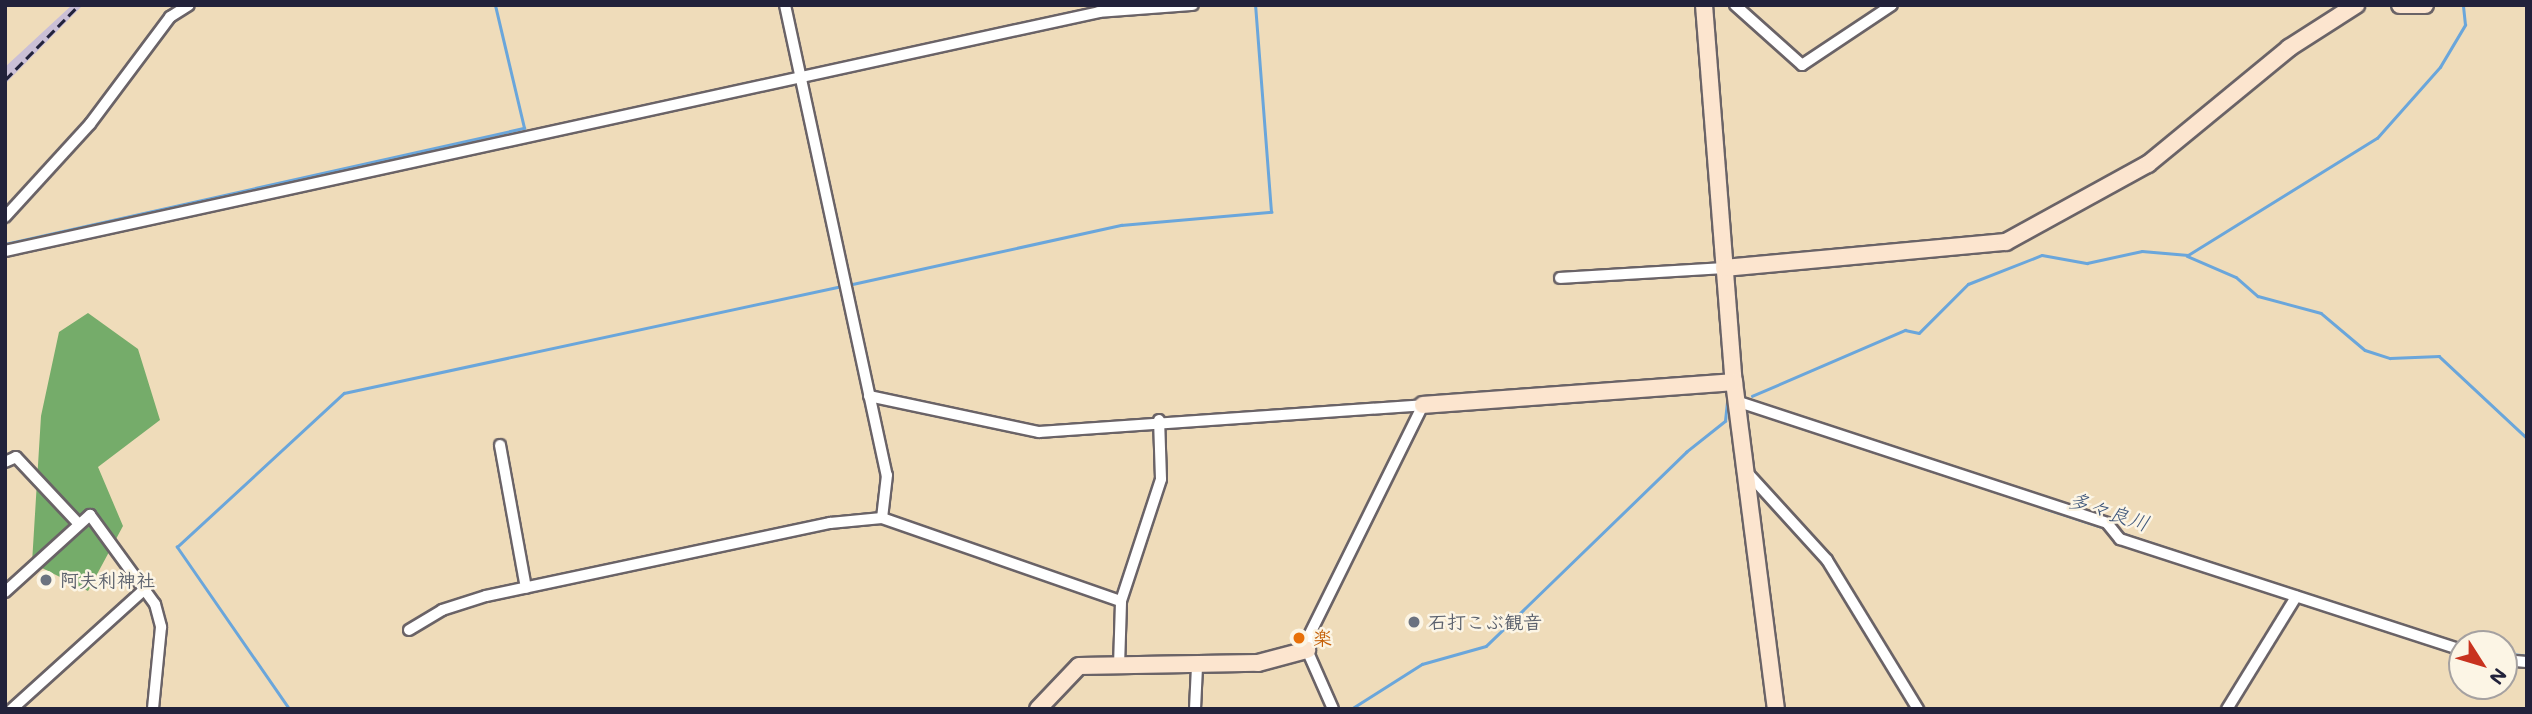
<!DOCTYPE html>
<html>
<head>
<meta charset="utf-8">
<style>
	body { margin:0 }
	#map { position:relative; width:2532px; height:714px; overflow:hidden; background:#efdcba; font-family:Mali,"Klee One",sans-serif }
	div>[style] { position:absolute }
	.industrial>* { inset:0; background:#cabfd6 }
	.forest>* { inset:0; background:#75ac6a }
	.stream>* { height:2.5px; margin:-1.25px; padding:0 1.25px; transform-origin:1.25px; border-radius:1.25px; background:#6aa6db }
	.roads { filter:drop-shadow(2px 0 #6a6367) drop-shadow(-2px 0 #6a6367) drop-shadow(0 2px #6a6367) drop-shadow(0 -2px #6a6367) }
	.street>* { height:10px; margin:-5px; padding:0 5px; transform-origin:5px; border-radius:5px; background:#fff }
	.secondary>* { height:16px; margin:-8px; padding:0 8px; transform-origin:8px; border-radius:8px; background:#fce5cf }
	.rail>* { height:2.5px; margin-top:-1.25px; transform-origin:0; background:repeating-linear-gradient(90deg,#22223b 0 10px,transparent 0 15px) }
	.dots>* { width:19px; height:19px; translate:-50% -50%; box-sizing:border-box; border:4px solid #fcf5e5; border-radius:50% }
	span { translate:-50% -50%; white-space:nowrap; text-align:center; line-height:1.15; -webkit-text-stroke:5px #fcf5e5; paint-order:stroke }
	.worship-label { font-size:19px; color:#5b616d; font-weight:700 }
	.left { translate:0 -50%; text-align:left }
	.food-label { font-size:19px; color:#c56008; font-weight:700 }
	.water-label { font-size:21px; color:#3f577b; font-style:italic }
	.frame { position:absolute; inset:0; border:7px solid #22223b; pointer-events:none }
	.north { position:absolute; left:2448px; top:630px; width:70px; height:70px; box-sizing:border-box; background:#fcf5e5; border:2px solid #a5a1a1; border-radius:50%; rotate:127deg; font-size:19px; font-weight:700; line-height:28px; text-align:center; color:#22223b }
	.north::after { content:''; display:block; margin:auto; width:24px; height:32px; background:#c8321e; clip-path:polygon(50% 0,100% 100%,50% 72%,0 100%) }
</style>
</head>
<body>
<div id="map">
	<div class="industrial">
		<i style="clip-path:polygon(72px 5px,83px 5px,5px 84px,5px 67px)"></i>
	</div>
	<div class="forest">
		<i style="clip-path:polygon(88px 313px,138px 349px,160px 420px,98px 467px,123px 526px,88px 591px,32px 563px,41px 416px,59px 332px)"></i>
	</div>
	<div class="stream">
		<i style="left:5px;top:244px;width:532px;rotate:-12.6deg"></i>
		<i style="left:524px;top:128px;width:126px;rotate:-103.3deg"></i>
		<i style="left:2187px;top:256px;width:53px;rotate:23.2deg"></i>
		<i style="left:2236px;top:277px;width:29px;rotate:41deg"></i>
		<i style="left:2258px;top:296px;width:65px;rotate:15.1deg"></i>
		<i style="left:2321px;top:313px;width:57px;rotate:40.1deg"></i>
		<i style="left:2365px;top:350px;width:26px;rotate:18deg"></i>
		<i style="left:2390px;top:358px;width:49px;rotate:-2.3deg"></i>
		<i style="left:2439px;top:356px;width:120px;rotate:43deg"></i>
		<i style="left:848px;top:285px;width:280px;rotate:-12.4deg"></i>
		<i style="left:1121px;top:225px;width:151px;rotate:-5deg"></i>
		<i style="left:1271px;top:212px;width:208px;rotate:-94.4deg"></i>
		<i style="left:1752px;top:396px;width:167px;rotate:-23.3deg"></i>
		<i style="left:1905px;top:330px;width:14px;rotate:12deg"></i>
		<i style="left:1919px;top:333px;width:69px;rotate:-45deg"></i>
		<i style="left:1968px;top:284px;width:79px;rotate:-21.4deg"></i>
		<i style="left:2042px;top:255px;width:46px;rotate:10.1deg"></i>
		<i style="left:2087px;top:263px;width:56px;rotate:-12.3deg"></i>
		<i style="left:2142px;top:251px;width:46px;rotate:5deg"></i>
		<i style="left:2188px;top:255px;width:222px;rotate:-31.8deg"></i>
		<i style="left:2377px;top:138px;width:95px;rotate:-48.4deg"></i>
		<i style="left:2440px;top:67px;width:49px;rotate:-59.2deg"></i>
		<i style="left:2465px;top:25px;width:20px;rotate:-96deg"></i>
		<i style="left:2041px;top:507px;width:67px;rotate:18.2deg"></i>
		<i style="left:2121px;top:533px;width:144px;rotate:18.2deg"></i>
		<i style="left:2454px;top:642px;width:8px;rotate:14deg"></i>
		<i style="left:2504px;top:653px;width:23px;rotate:7deg"></i>
		<i style="left:289px;top:709px;width:197px;rotate:-124.7deg"></i>
		<i style="left:177px;top:547px;width:227px;rotate:-42.7deg"></i>
		<i style="left:344px;top:393px;width:509px;rotate:-12.13deg"></i>
		<i style="left:1351px;top:709px;width:84px;rotate:-32.4deg"></i>
		<i style="left:1422px;top:664px;width:66px;rotate:-15.7deg"></i>
		<i style="left:1486px;top:646px;width:279px;rotate:-44.1deg"></i>
		<i style="left:1686px;top:452px;width:50px;rotate:-38.5deg"></i>
		<i style="left:1725px;top:421px;width:19px;rotate:-84deg"></i>
	</div>
	<div class="roads">
		<div class="street">
			<i style="left:785px;top:5px;width:481px;rotate:77.8deg"></i>
			<i style="left:887px;top:475px;width:43px;rotate:96.6deg"></i>
			<i style="left:1735px;top:5px;width:90px;rotate:41.8deg"></i>
			<i style="left:1802px;top:65px;width:108px;rotate:-33.7deg"></i>
			<i style="left:5px;top:217px;width:126px;rotate:-47.6deg"></i>
			<i style="left:90px;top:124px;width:134px;rotate:-53.2deg"></i>
			<i style="left:170px;top:17px;width:22px;rotate:-32deg"></i>
			<i style="left:5px;top:251px;width:1120px;rotate:-12.32deg"></i>
			<i style="left:1099px;top:12px;width:94px;rotate:-4.3deg"></i>
			<i style="left:1560px;top:278px;width:164px;rotate:-3.5deg"></i>
			<i style="left:869px;top:396px;width:174px;rotate:12deg"></i>
			<i style="left:1039px;top:432px;width:385px;rotate:-4deg"></i>
			<i style="left:1423px;top:405px;width:258px;rotate:116.3deg"></i>
			<i style="left:1309px;top:636px;width:14px;rotate:98deg"></i>
			<i style="left:1307px;top:650px;width:64px;rotate:66.2deg"></i>
			<i style="left:1736px;top:401px;width:391px;rotate:18.2deg"></i>
			<i style="left:2107px;top:523px;width:21px;rotate:51deg"></i>
			<i style="left:2120px;top:539px;width:360px;rotate:18deg"></i>
			<i style="left:500px;top:445px;width:145px;rotate:79.7deg"></i>
			<i style="left:5px;top:462px;width:12px;rotate:-24deg"></i>
			<i style="left:16px;top:457px;width:92px;rotate:46.8deg"></i>
			<i style="left:1745px;top:470px;width:122px;rotate:47.7deg"></i>
			<i style="left:1827px;top:560px;width:175px;rotate:58.6deg"></i>
			<i style="left:5px;top:592px;width:115px;rotate:-42.2deg"></i>
			<i style="left:90px;top:515px;width:110px;rotate:53.9deg"></i>
			<i style="left:155px;top:604px;width:24px;rotate:75deg"></i>
			<i style="left:161px;top:627px;width:82px;rotate:95.6deg"></i>
			<i style="left:409px;top:630px;width:39px;rotate:-31deg"></i>
			<i style="left:442px;top:610px;width:46px;rotate:-17.7deg"></i>
			<i style="left:486px;top:596px;width:352px;rotate:-12deg"></i>
			<i style="left:830px;top:523px;width:52px;rotate:-5.5deg"></i>
			<i style="left:882px;top:518px;width:253px;rotate:19.2deg"></i>
			<i style="left:2504px;top:660px;width:23px;rotate:5deg"></i>
			<i style="left:1119px;top:666px;width:65px;rotate:-88.2deg"></i>
			<i style="left:1121px;top:601px;width:128px;rotate:-71.8deg"></i>
			<i style="left:1161px;top:479px;width:59px;rotate:-91.9deg"></i>
			<i style="left:12px;top:709px;width:182px;rotate:-42.1deg"></i>
			<i style="left:1195px;top:709px;width:42px;rotate:-87.3deg"></i>
			<i style="left:2227px;top:709px;width:132px;rotate:-58.4deg"></i>
		</div>
		<div class="secondary">
			<i style="left:1704px;top:5px;width:378px;rotate:85.5deg"></i>
			<i style="left:1734px;top:382px;width:330px;rotate:82.7deg"></i>
			<i style="left:2400px;top:5px;width:25px"></i>
			<i style="left:1724px;top:268px;width:283px;rotate:-5.3deg"></i>
			<i style="left:2006px;top:242px;width:162px;rotate:-28.8deg"></i>
			<i style="left:2148px;top:164px;width:183px;rotate:-39.4deg"></i>
			<i style="left:2289px;top:48px;width:80px;rotate:-32.7deg"></i>
			<i style="left:1423px;top:405px;width:312px;rotate:-4.2deg"></i>
			<i style="left:1038px;top:709px;width:59px;rotate:-46.4deg"></i>
			<i style="left:1079px;top:666px;width:179px;rotate:-1deg"></i>
			<i style="left:1258px;top:663px;width:51px;rotate:-14.9deg"></i>
		</div>
	</div>
	<div class="rail">
		<i style="left:5px;top:80px;width:105px;rotate:-45.4deg"></i>
	</div>
	<div class="dots">
		<i style="left:46px;top:580px;background:#6b7280"></i>
		<i style="left:1414px;top:622px;background:#6b7280"></i>
		<i style="left:1299px;top:638px;background:#e8710a"></i>
	</div>
	<div class="worship-label">
		<span class="left" style="left:60px;top:580px">阿夫利神社</span>
		<span class="left" style="left:1428px;top:622px">石打こぶ観音</span>
	</div>
	<div class="food-label">
		<span class="left" style="left:1313px;top:638px">楽</span>
	</div>
	<div class="water-label">
		<span style="left:2109px;top:511px;rotate:18deg">多々良川</span>
	</div>
	<div class="frame"></div>
	<div class="north">N</div>
</div>
</body>
</html>
